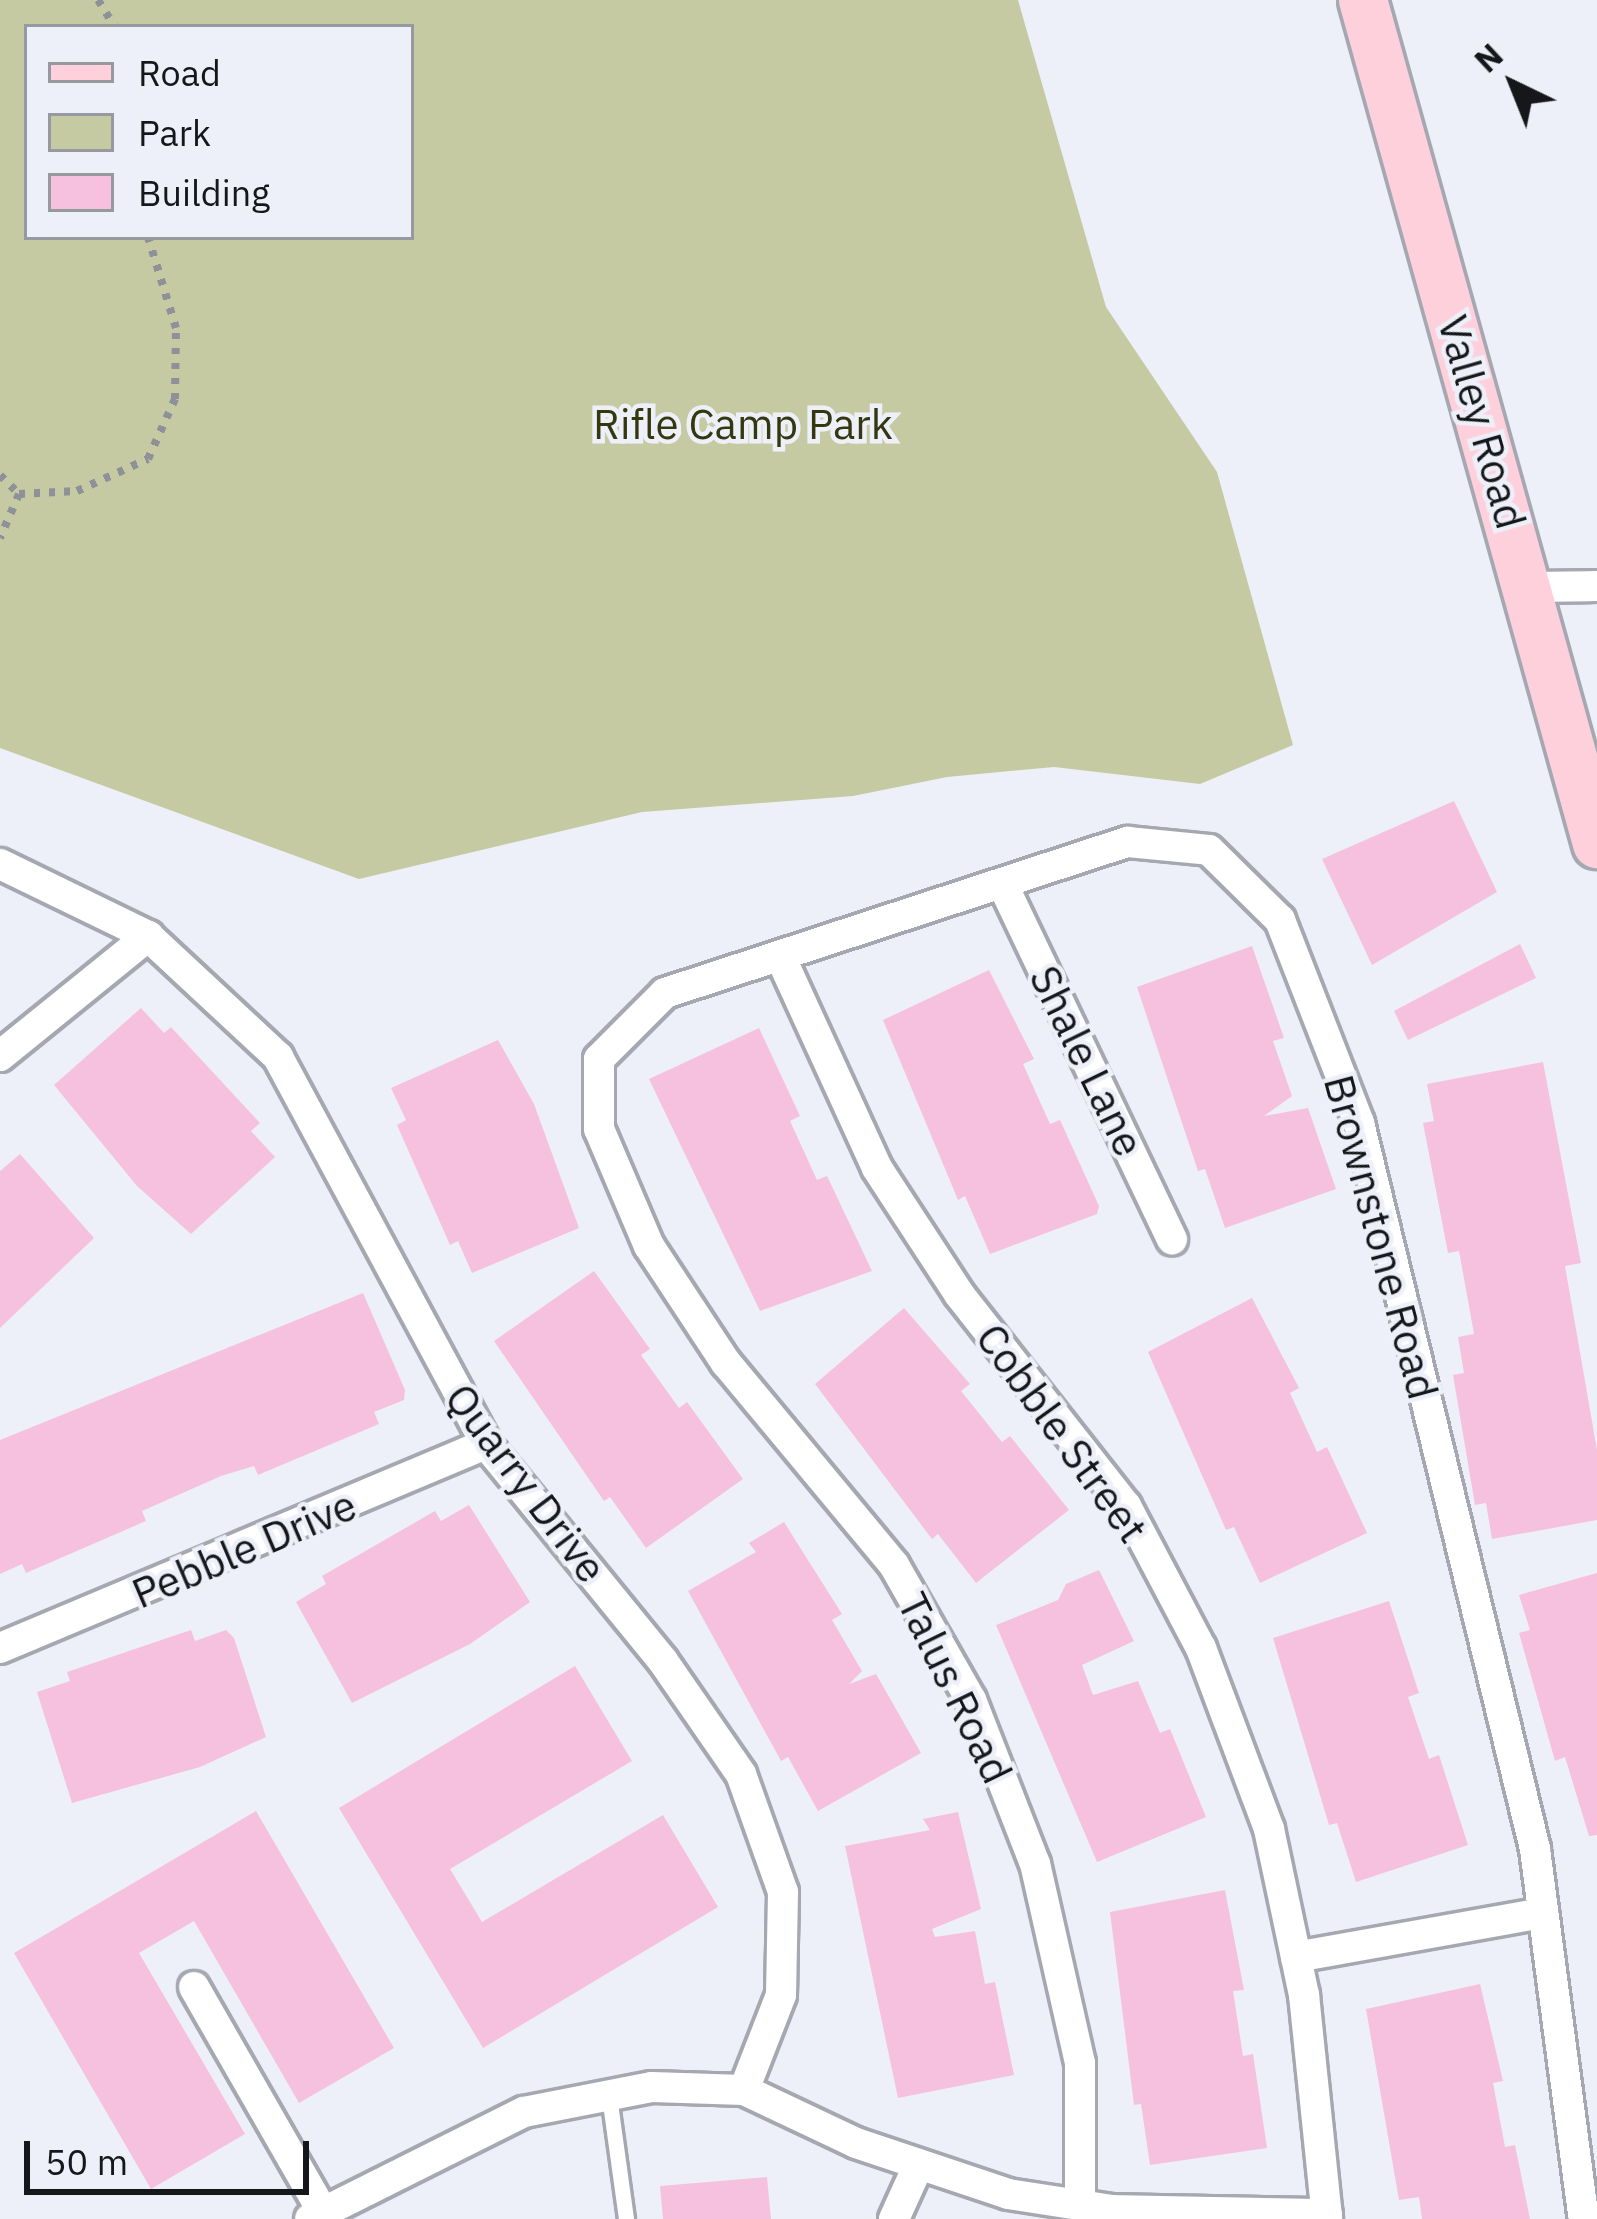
<!DOCTYPE html>
<html>
<head>
<meta charset="utf-8">
<style>
	body { margin:0 }
	#map { position:relative; width:1597px; height:2219px; overflow:hidden; background:#edf0f9; font-family:"IBM Plex Sans",sans-serif }
	div>[style] { position:absolute }
	.green>* { inset:0; background:#c5caa3 }
	.building>* { inset:0; background:#f5c1df }
	.path>* { height:8px; margin-top:-4px; transform-origin:0; background:repeating-linear-gradient(90deg,#8e9197 0 6px,transparent 0 15px) }
	.roads { filter:drop-shadow(3px 0 #a5a8b1) drop-shadow(-3px 0 #a5a8b1) drop-shadow(0 3px #a5a8b1) drop-shadow(0 -3px #a5a8b1) }
	.service>* { height:15px; margin:-7.5px; padding:0 7.5px; transform-origin:7.5px; border-radius:7.5px; background:#fff }
	.minor>* { height:30px; margin:-15px; padding:0 15px; transform-origin:15px; border-radius:15px; background:#fff }
	.primary>* { height:48px; margin:-24px; padding:0 24px; transform-origin:24px; border-radius:24px; background:#fed0dc }
	span { translate:-50% -50%; white-space:nowrap; text-align:center; line-height:1.15; -webkit-text-stroke:9px #edf0f9; paint-order:stroke }
	.street-label { font-size:42px; color:#16171a }
	.park-label { font-size:42px; color:#35380f }
	.legend { position:absolute; left:24px; top:24px; width:390px; height:216px; box-sizing:border-box; background:#edf0f9; border:3px solid #9799a0; margin:0; padding:15px 21px; list-style:none; font-size:36px; color:#16171a }
	.legend li { display:flex; align-items:center; gap:24px; height:60px }
	.legend b { width:60px; border:3px solid #9799a0 }
	.north { position:absolute; left:1453px; top:24px; width:120px; height:120px; -webkit-text-stroke:9px #edf0f9; paint-order:stroke; rotate:317deg; font-size:33px; font-weight:700; line-height:48px; text-align:center; color:#16171a }
	.north::after { content:''; display:block; margin:auto; width:42px; height:54px; background:#16171a; clip-path:polygon(50% 0,100% 100%,50% 72%,0 100%) }
	.scale { position:absolute; left:24px; top:2141px; width:285px; height:54px; box-sizing:border-box; border:6px solid #16171a; border-top:0; padding-left:15px; font-size:36px; line-height:42px; white-space:nowrap; color:#16171a; -webkit-text-stroke:9px #edf0f9; paint-order:stroke }
</style>
</head>
<body>
<div id="map">
	<div class="green">
		<i style="clip-path:polygon(evenodd,0 0,1018px 0,1106px 307px,1217px 472px,1293px 745px,1200px 784px,1054px 767px,947px 777px,853px 796px,642px 812px,359px 879px,0 748px,0 0,411px 27px,411px 237px,27px 237px,27px 27px,411px 27px)"></i>
	</div>
	<div class="building">
		<i style="clip-path:polygon(1454px 801px,1497px 892px,1372px 965px,1322px 859px)"></i>
		<i style="clip-path:polygon(1520px 944px,1536px 978px,1408px 1040px,1394px 1011px)"></i>
		<i style="clip-path:polygon(1252px 946px,1284px 1038px,1273px 1041px,1292px 1096px,1264px 1116px,1308px 1108px,1336px 1189px,1225px 1228px,1205px 1169px,1198px 1171px,1137px 987px)"></i>
		<i style="clip-path:polygon(989px 970px,1034px 1059px,1023px 1064px,1050px 1124px,1060px 1120px,1099px 1206px,1097px 1214px,990px 1254px,965px 1196px,958px 1200px,883px 1020px)"></i>
		<i style="clip-path:polygon(141px 1008px,164px 1033px,171px 1027px,260px 1123px,251px 1131px,275px 1157px,191px 1234px,137px 1186px,54px 1085px)"></i>
		<i style="clip-path:polygon(759px 1028px,800px 1116px,790px 1121px,817px 1180px,827px 1176px,872px 1271px,760px 1311px,649px 1079px)"></i>
		<i style="clip-path:polygon(498px 1040px,534px 1104px,579px 1228px,472px 1273px,458px 1241px,450px 1245px,397px 1125px,406px 1120px,391px 1088px)"></i>
		<i style="clip-path:polygon(1543px 1062px,1581px 1263px,1565px 1266px,1597px 1450px,1597px 1520px,1492px 1539px,1486px 1503px,1475px 1505px,1453px 1375px,1464px 1373px,1458px 1337px,1474px 1334px,1459px 1251px,1448px 1253px,1423px 1123px,1434px 1121px,1427px 1084px)"></i>
		<i style="clip-path:polygon(20px 1154px,94px 1238px,0 1328px,0 1171px)"></i>
		<i style="clip-path:polygon(594px 1271px,650px 1349px,641px 1355px,679px 1408px,687px 1402px,743px 1479px,646px 1548px,610px 1497px,604px 1501px,494px 1341px)"></i>
		<i style="clip-path:polygon(363px 1293px,405px 1390px,404px 1400px,374px 1412px,379px 1424px,258px 1475px,254px 1466px,221px 1476px,142px 1511px,146px 1521px,26px 1573px,22px 1564px,0 1574px,0 1440px)"></i>
		<i style="clip-path:polygon(1252px 1298px,1299px 1388px,1290px 1393px,1317px 1452px,1327px 1447px,1367px 1533px,1260px 1583px,1234px 1527px,1226px 1530px,1148px 1352px)"></i>
		<i style="clip-path:polygon(904px 1308px,970px 1384px,961px 1391px,1002px 1442px,1010px 1436px,1069px 1510px,976px 1583px,938px 1534px,932px 1539px,815px 1384px)"></i>
		<i style="clip-path:polygon(469px 1505px,530px 1602px,470px 1644px,352px 1703px,296px 1602px,326px 1584px,322px 1576px,435px 1511px,441px 1521px)"></i>
		<i style="clip-path:polygon(784px 1522px,842px 1614px,832px 1620px,862px 1671px,849px 1684px,876px 1674px,921px 1753px,818px 1811px,788px 1757px,781px 1761px,688px 1591px,756px 1552px,749px 1543px)"></i>
		<i style="clip-path:polygon(1099px 1570px,1134px 1641px,1082px 1665px,1093px 1695px,1138px 1681px,1160px 1733px,1170px 1729px,1206px 1817px,1097px 1862px,996px 1625px,1058px 1600px,1066px 1584px)"></i>
		<i style="clip-path:polygon(1597px 1573px,1597px 1835px,1589px 1836px,1565px 1757px,1555px 1761px,1519px 1633px,1530px 1630px,1519px 1595px)"></i>
		<i style="clip-path:polygon(1389px 1601px,1419px 1693px,1408px 1697px,1429px 1759px,1439px 1755px,1468px 1845px,1356px 1882px,1337px 1823px,1329px 1825px,1273px 1638px)"></i>
		<i style="clip-path:polygon(191px 1630px,195px 1641px,226px 1630px,234px 1638px,266px 1737px,200px 1767px,72px 1803px,37px 1692px,70px 1681px,67px 1672px)"></i>
		<i style="clip-path:polygon(575px 1666px,632px 1761px,450px 1869px,482px 1922px,663px 1815px,718px 1907px,483px 2048px,339px 1808px)"></i>
		<i style="clip-path:polygon(256px 1811px,394px 2048px,299px 2103px,194px 1921px,139px 1953px,245px 2134px,151px 2189px,14px 1953px)"></i>
		<i style="clip-path:polygon(958px 1812px,981px 1909px,932px 1929px,935px 1937px,975px 1931px,985px 1984px,995px 1982px,1014px 2075px,898px 2098px,845px 1846px,930px 1830px,923px 1819px)"></i>
		<i style="clip-path:polygon(1225px 1890px,1244px 1990px,1233px 1991px,1243px 2056px,1253px 2054px,1267px 2148px,1150px 2165px,1141px 2104px,1134px 2105px,1110px 1912px)"></i>
		<i style="clip-path:polygon(1480px 1984px,1503px 2081px,1493px 2083px,1505px 2147px,1515px 2145px,1530px 2219px,1422px 2219px,1419px 2197px,1399px 2200px,1366px 2009px)"></i>
		<i style="clip-path:polygon(767px 2177px,771px 2219px,663px 2219px,660px 2186px)"></i>
	</div>
	<div class="path">
		<i style="left:98px;top:0;width:32px;rotate:58deg"></i>
		<i style="left:0;top:475px;width:27px;rotate:45deg"></i>
		<i style="left:19px;top:494px;width:48px;rotate:113.4deg"></i>
		<i style="left:19px;top:494px;width:58px;rotate:-3deg"></i>
		<i style="left:77px;top:491px;width:78px;rotate:-24.3deg"></i>
		<i style="left:148px;top:459px;width:66px;rotate:-65.8deg"></i>
		<i style="left:175px;top:399px;width:71px;rotate:-89.2deg"></i>
		<i style="left:176px;top:328px;width:95px;rotate:-107.1deg"></i>
	</div>
	<div class="roads">
		<div class="service">
			<i style="left:609px;top:2096px;width:124px;rotate:82.1deg"></i>
		</div>
		<div class="minor">
			<i style="left:1529px;top:587px;width:68px;rotate:-0.8deg"></i>
			<i style="left:0;top:864px;width:165px;rotate:25.9deg"></i>
			<i style="left:148px;top:936px;width:178px;rotate:42.9deg"></i>
			<i style="left:278px;top:1057px;width:439px;rotate:61.7deg"></i>
			<i style="left:486px;top:1444px;width:280px;rotate:50.8deg"></i>
			<i style="left:663px;top:1661px;width:137px;rotate:55.4deg"></i>
			<i style="left:741px;top:1774px;width:125px;rotate:70.4deg"></i>
			<i style="left:783px;top:1892px;width:103px;rotate:91.1deg"></i>
			<i style="left:781px;top:1995px;width:102px;rotate:111.3deg"></i>
			<i style="left:1002px;top:883px;width:395px;rotate:64.5deg"></i>
			<i style="left:780px;top:956px;width:233px;rotate:65.4deg"></i>
			<i style="left:877px;top:1168px;width:150px;rotate:56.9deg"></i>
			<i style="left:959px;top:1294px;width:270px;rotate:51.8deg"></i>
			<i style="left:1126px;top:1506px;width:161px;rotate:62.2deg"></i>
			<i style="left:1201px;top:1648px;width:193px;rotate:69.4deg"></i>
			<i style="left:1269px;top:1829px;width:170px;rotate:78.1deg"></i>
			<i style="left:1304px;top:1995px;width:225px;rotate:84.1deg"></i>
			<i style="left:0;top:1056px;width:191px;rotate:-39deg"></i>
			<i style="left:0;top:1648px;width:527px;rotate:-22.77deg"></i>
			<i style="left:1296px;top:1957px;width:251px;rotate:-10.1deg"></i>
			<i style="left:194px;top:1987px;width:259px;rotate:60.2deg"></i>
			<i style="left:1080px;top:2205px;width:142px;rotate:-90deg"></i>
			<i style="left:1080px;top:2063px;width:204px;rotate:-102.7deg"></i>
			<i style="left:1035px;top:1864px;width:176px;rotate:-111.3deg"></i>
			<i style="left:971px;top:1700px;width:155px;rotate:-119.7deg"></i>
			<i style="left:894px;top:1565px;width:263px;rotate:-129.7deg"></i>
			<i style="left:726px;top:1363px;width:140px;rotate:-123.3deg"></i>
			<i style="left:649px;top:1246px;width:127px;rotate:-113.1deg"></i>
			<i style="left:599px;top:1129px;width:70px;rotate:-90deg"></i>
			<i style="left:599px;top:1059px;width:93px;rotate:-45deg"></i>
			<i style="left:665px;top:993px;width:487px;rotate:-18.1deg"></i>
			<i style="left:1128px;top:842px;width:81px;rotate:5.6deg"></i>
			<i style="left:1209px;top:850px;width:100px;rotate:44.6deg"></i>
			<i style="left:1280px;top:920px;width:218px;rotate:68.7deg"></i>
			<i style="left:1359px;top:1123px;width:747px;rotate:76.37deg"></i>
			<i style="left:1535px;top:1849px;width:373px;rotate:82.5deg"></i>
			<i style="left:310px;top:2219px;width:239px;rotate:-26.6deg"></i>
			<i style="left:524px;top:2112px;width:130px;rotate:-11.1deg"></i>
			<i style="left:652px;top:2087px;width:92px;rotate:1.9deg"></i>
			<i style="left:744px;top:2090px;width:124px;rotate:25.3deg"></i>
			<i style="left:856px;top:2143px;width:160px;rotate:18.5deg"></i>
			<i style="left:1008px;top:2194px;width:104px;rotate:8.8deg"></i>
			<i style="left:1111px;top:2210px;width:216px;rotate:1.1deg"></i>
			<i style="left:894px;top:2219px;width:60px;rotate:-65.6deg"></i>
		</div>
		<div class="primary">
			<i style="left:1363px;top:0;width:876px;rotate:74.5deg"></i>
		</div>
	</div>
	<div class="street-label">
		<span style="left:1482px;top:422px;rotate:74deg">Valley Road</span>
		<span style="left:1087px;top:1061px;rotate:64deg">Shale Lane</span>
		<span style="left:1381px;top:1237px;rotate:75deg">Brownstone Road</span>
		<span style="left:1062px;top:1433px;rotate:54deg">Cobble Street</span>
		<span style="left:526px;top:1483px;rotate:53deg">Quarry Drive</span>
		<span style="left:244px;top:1549px;rotate:-23deg">Pebble Drive</span>
		<span style="left:955px;top:1688px;rotate:64deg">Talus Road</span>
	</div>
	<div class="park-label">
		<span style="left:743px;top:424px">Rifle Camp Park</span>
	</div>
	<ul class="legend">
	<li><b style="height:15px;background:#fed0dc"></b>Road</li>
	<li><b style="height:33px;background:#c5caa3"></b>Park</li>
	<li><b style="height:33px;background:#f5c1df"></b>Building</li>
	</ul>
	<div class="north">N</div>
	<div class="scale">50 m</div>
</div>
</body>
</html>
